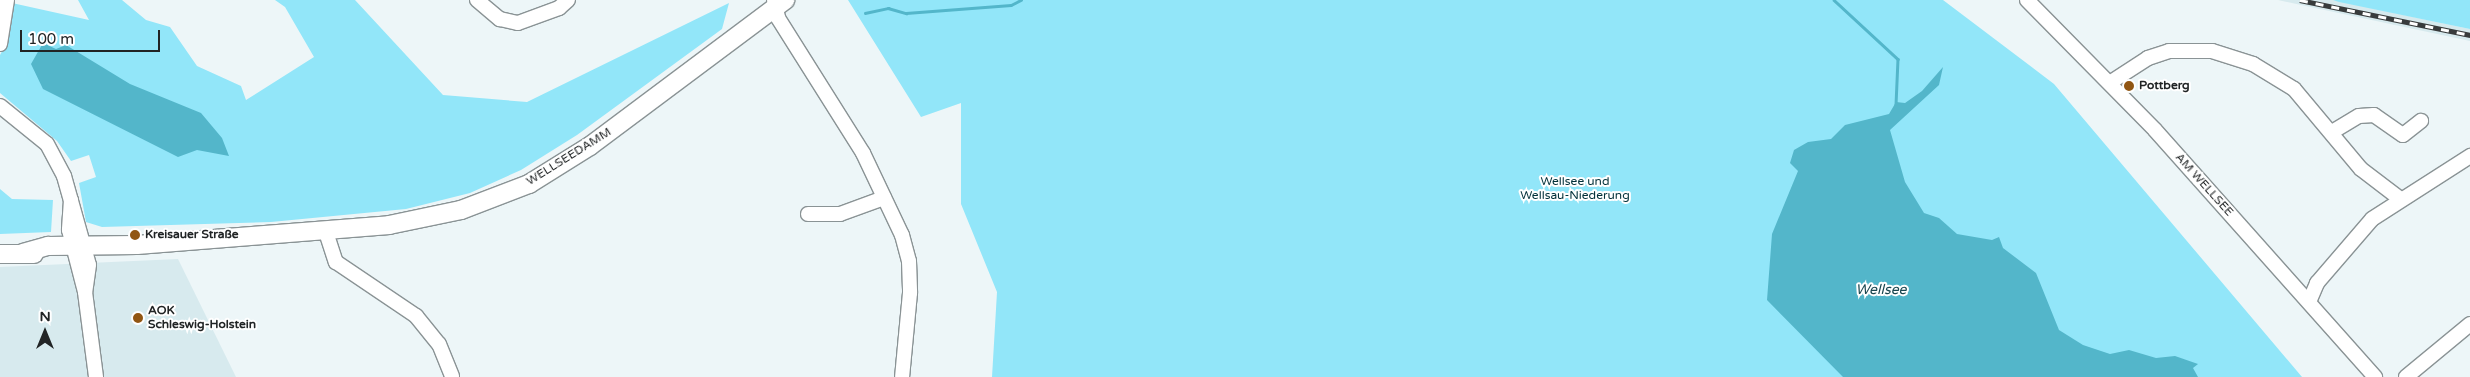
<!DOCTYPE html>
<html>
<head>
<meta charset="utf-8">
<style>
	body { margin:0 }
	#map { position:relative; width:2470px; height:377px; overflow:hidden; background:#edf6f8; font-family:"Varela Round",sans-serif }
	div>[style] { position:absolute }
	.built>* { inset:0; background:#d7eaee }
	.green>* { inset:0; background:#92e6f9 }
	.water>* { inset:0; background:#53b6ca }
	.stream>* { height:2.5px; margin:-1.25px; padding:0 1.25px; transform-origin:1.25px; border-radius:1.25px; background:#53b6ca }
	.roads { filter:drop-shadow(1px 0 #8a9395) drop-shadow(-1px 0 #8a9395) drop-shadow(0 1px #8a9395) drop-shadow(0 -1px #8a9395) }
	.minor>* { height:14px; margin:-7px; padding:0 7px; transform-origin:7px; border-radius:7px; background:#fff }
	.major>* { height:18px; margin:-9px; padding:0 9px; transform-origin:9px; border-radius:9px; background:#fff }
	.rail>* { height:4.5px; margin-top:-2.25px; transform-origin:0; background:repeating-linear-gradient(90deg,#fff 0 8px,#383b3c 0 16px); box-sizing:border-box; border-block:1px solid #383b3c }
	.dots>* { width:14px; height:14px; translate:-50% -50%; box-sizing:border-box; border:2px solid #fff; border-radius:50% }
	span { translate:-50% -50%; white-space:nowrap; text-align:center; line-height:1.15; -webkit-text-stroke:4px #fff; paint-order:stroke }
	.poi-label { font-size:12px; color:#212425; font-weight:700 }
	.left { translate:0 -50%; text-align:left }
	.street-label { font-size:12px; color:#212425 }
	.park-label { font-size:12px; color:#003039 }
	.water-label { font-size:14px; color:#19464f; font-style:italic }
	.north { position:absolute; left:20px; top:307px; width:50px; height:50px; -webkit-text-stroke:4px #fff; paint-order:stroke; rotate:0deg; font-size:14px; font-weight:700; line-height:20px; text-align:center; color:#212425 }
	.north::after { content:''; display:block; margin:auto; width:18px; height:22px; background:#212425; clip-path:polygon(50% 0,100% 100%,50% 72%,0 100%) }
	.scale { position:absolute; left:20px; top:30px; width:140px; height:22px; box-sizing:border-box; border:2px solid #212425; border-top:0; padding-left:6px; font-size:15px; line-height:18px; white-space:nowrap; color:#212425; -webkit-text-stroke:4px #fff; paint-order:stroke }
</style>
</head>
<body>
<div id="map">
	<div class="built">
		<i style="clip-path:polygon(2278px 0,2333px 0,2470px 29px,2470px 41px)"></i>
		<i style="clip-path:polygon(178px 259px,236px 377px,0 377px,0 267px)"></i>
	</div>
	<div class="green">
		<i style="clip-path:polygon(78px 0,122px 0,146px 20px,170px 27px,197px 66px,241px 86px,246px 100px,314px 57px,285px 7px,275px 0,355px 0,443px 95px,527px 102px,729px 3px,722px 29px,577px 135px,521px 170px,470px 193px,406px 209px,271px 222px,102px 227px,86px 222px,79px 183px,96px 177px,89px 155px,71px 161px,57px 141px,0 93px,0 55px,6px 44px,12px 3px,89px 20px)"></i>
		<i style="clip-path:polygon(848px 0,1943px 0,2054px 84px,2302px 377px,992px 377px,997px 292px,961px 204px,961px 103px,921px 117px)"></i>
		<i style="clip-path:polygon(2333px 0,2470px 0,2470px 29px,2339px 2px)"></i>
		<i style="clip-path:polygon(0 189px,12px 199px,53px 200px,51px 232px,0 234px)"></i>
	</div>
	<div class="water">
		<i style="clip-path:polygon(43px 43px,56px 49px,66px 45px,130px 84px,201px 113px,222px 138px,229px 156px,197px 150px,178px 157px,43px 89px,31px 64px)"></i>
		<i style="clip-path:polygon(1943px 67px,1939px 85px,1890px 130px,1905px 182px,1924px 213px,1939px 218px,1957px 234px,1992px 240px,1999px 237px,2003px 248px,2036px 273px,2059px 330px,2083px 345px,2110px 354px,2129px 350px,2156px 358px,2175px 356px,2198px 364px,2193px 368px,2198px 377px,1843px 377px,1767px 300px,1772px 234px,1798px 171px,1790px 163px,1794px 150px,1808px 142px,1831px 139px,1845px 125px,1889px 114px,1896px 102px,1905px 103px,1922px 91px)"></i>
	</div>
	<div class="stream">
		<i style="left:1834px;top:0;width:87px;rotate:42.7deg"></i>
		<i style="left:1898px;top:59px;width:45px;rotate:92.5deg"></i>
		<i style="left:865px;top:13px;width:24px;rotate:-12deg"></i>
		<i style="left:888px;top:8px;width:19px;rotate:16deg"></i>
		<i style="left:906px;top:13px;width:105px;rotate:-4.4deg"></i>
		<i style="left:1011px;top:5px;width:11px;rotate:-27deg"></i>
	</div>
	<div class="roads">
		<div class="minor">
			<i style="left:477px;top:0;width:30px;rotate:40deg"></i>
			<i style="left:500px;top:19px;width:18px;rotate:13deg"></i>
			<i style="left:518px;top:23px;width:44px;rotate:-20.1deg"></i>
			<i style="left:559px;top:8px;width:12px;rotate:-42deg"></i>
			<i style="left:774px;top:0;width:18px;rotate:77deg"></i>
			<i style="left:778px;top:18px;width:160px;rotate:57.8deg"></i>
			<i style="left:863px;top:153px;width:91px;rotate:64.6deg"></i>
			<i style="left:902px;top:235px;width:27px;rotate:75deg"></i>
			<i style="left:909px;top:261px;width:32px;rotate:88deg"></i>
			<i style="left:910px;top:293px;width:84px;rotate:95.4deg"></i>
			<i style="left:2027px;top:0;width:182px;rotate:45.4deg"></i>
			<i style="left:2155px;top:130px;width:331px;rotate:48.3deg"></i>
			<i style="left:0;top:44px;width:45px;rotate:-81deg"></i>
			<i style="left:2111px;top:82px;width:44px;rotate:-33deg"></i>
			<i style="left:2148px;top:58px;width:22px;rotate:-18deg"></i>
			<i style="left:2169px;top:51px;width:43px"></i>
			<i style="left:2212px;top:51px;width:43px;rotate:17.6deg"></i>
			<i style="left:2253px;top:64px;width:48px;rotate:31.4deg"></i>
			<i style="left:2294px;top:89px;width:104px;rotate:50.1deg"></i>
			<i style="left:2361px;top:169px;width:48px;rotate:37.3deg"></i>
			<i style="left:0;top:106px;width:60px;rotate:39deg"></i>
			<i style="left:47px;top:144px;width:36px;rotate:62deg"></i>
			<i style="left:64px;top:176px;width:92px;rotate:74.3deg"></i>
			<i style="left:89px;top:265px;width:27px;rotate:98deg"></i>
			<i style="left:2332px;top:132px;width:31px;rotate:-31deg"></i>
			<i style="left:2359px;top:116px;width:15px;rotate:-4deg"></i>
			<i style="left:2374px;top:115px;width:35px;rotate:35deg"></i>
			<i style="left:2403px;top:135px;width:23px;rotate:-38deg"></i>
			<i style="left:71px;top:200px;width:30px;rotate:94deg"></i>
			<i style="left:69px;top:230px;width:64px;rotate:75.5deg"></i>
			<i style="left:85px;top:292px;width:86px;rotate:82.6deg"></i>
			<i style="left:808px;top:214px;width:32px"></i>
			<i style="left:840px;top:214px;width:47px;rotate:-20deg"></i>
			<i style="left:325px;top:229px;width:35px;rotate:72deg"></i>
			<i style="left:336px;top:262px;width:97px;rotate:34deg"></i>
			<i style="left:416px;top:316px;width:36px;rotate:51deg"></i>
			<i style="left:439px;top:344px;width:35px;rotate:68deg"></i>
			<i style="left:2309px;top:302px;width:21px;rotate:-67deg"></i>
			<i style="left:2317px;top:283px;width:84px;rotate:-49.3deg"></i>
			<i style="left:2372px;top:219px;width:117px;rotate:-32.7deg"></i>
			<i style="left:2406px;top:377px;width:83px;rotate:-39.6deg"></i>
		</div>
		<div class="major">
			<i style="left:23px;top:253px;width:26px;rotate:-16deg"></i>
			<i style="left:48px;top:246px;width:89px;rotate:-0.6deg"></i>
			<i style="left:137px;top:245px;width:253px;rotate:-4.5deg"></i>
			<i style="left:389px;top:225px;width:74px;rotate:-11.8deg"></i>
			<i style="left:461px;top:210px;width:73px;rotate:-20.9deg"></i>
			<i style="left:529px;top:184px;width:72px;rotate:-31.9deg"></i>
			<i style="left:590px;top:146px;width:244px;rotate:-36.8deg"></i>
			<i style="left:0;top:254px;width:34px"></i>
		</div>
	</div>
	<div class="rail">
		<i style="left:2300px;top:0;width:174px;rotate:11.6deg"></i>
	</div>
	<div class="dots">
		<i style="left:2129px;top:86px;background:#915613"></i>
		<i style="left:135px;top:235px;background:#915613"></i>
		<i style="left:138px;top:318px;background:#915613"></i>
	</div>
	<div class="poi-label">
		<span class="left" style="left:2139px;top:86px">Pottberg</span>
		<span class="left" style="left:145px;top:235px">Kreisauer Straße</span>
		<span class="left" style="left:148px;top:318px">AOK<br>Schleswig-Holstein</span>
	</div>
	<div class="street-label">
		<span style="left:569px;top:157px;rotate:-32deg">WELLSEEDAMM</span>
		<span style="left:2204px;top:185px;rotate:48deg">AM WELLSEE</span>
	</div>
	<div class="park-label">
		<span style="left:1575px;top:189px">Wellsee und<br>Wellsau-Niederung</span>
	</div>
	<div class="water-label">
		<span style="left:1881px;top:290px">Wellsee</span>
	</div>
	<div class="north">N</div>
	<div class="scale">100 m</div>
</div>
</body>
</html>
